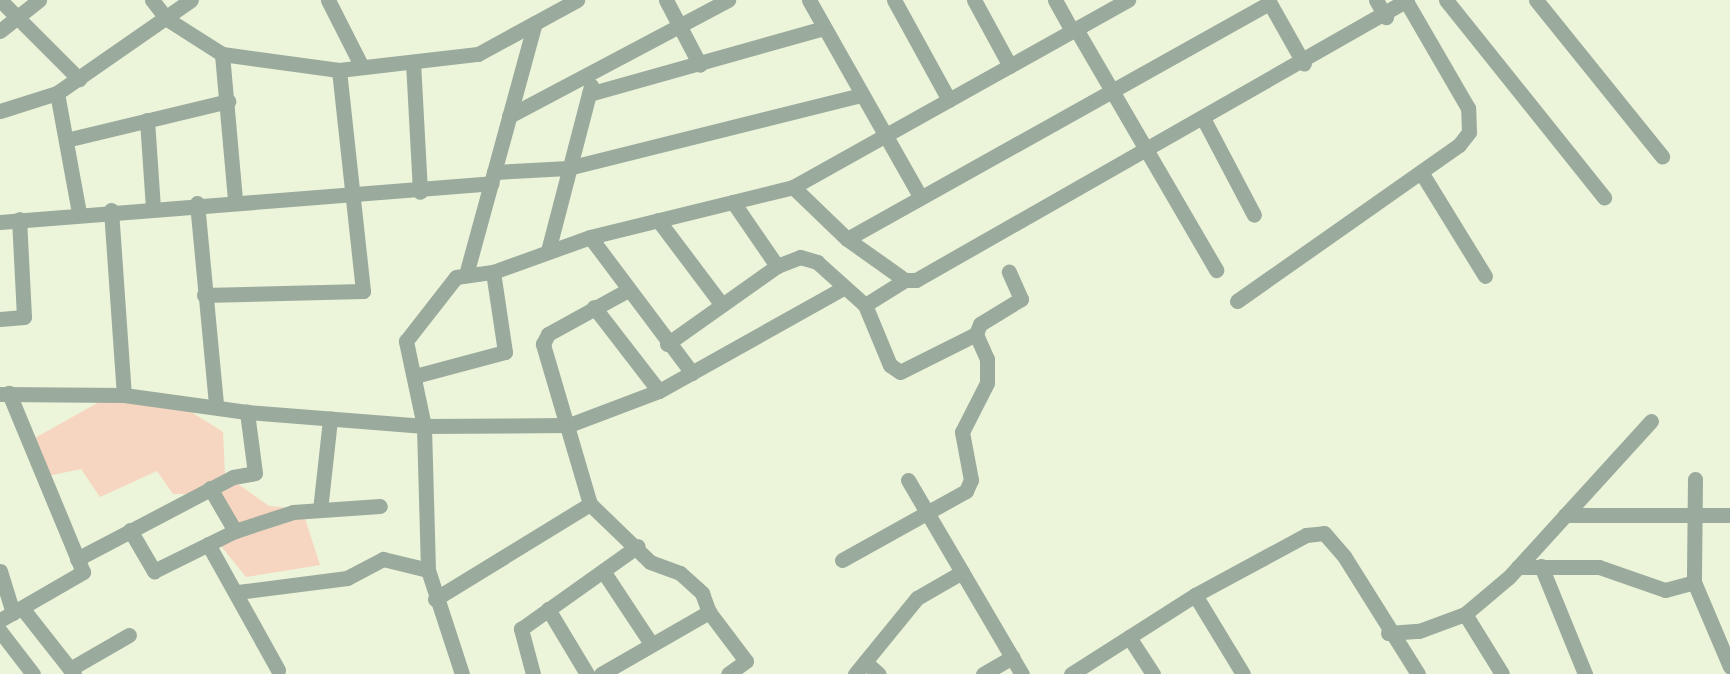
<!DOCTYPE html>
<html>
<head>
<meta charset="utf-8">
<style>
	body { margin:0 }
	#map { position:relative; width:1730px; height:674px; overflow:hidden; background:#ecf4d9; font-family:Cabin,sans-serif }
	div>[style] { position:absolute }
	.green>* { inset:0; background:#f7d6c1 }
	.minor>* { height:15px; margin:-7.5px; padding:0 7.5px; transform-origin:7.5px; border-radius:7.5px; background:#9aaa9d }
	span { translate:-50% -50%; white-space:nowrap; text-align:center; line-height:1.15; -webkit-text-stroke:6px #fff; paint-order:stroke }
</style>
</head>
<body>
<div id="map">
	<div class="green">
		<i style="clip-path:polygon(99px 402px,179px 404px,223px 432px,225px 475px,269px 506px,302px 509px,320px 565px,246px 577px,221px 546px,233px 534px,220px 494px,173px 494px,157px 471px,100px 497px,81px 469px,48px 476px,35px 438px)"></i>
	</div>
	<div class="minor">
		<i style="left:0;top:0;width:112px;rotate:45deg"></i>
		<i style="left:152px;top:0;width:24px;rotate:52deg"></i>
		<i style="left:167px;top:19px;width:65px;rotate:32.5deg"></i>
		<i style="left:222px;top:54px;width:118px;rotate:7.8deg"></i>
		<i style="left:339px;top:70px;width:140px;rotate:-6.6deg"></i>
		<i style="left:478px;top:54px;width:113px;rotate:-28.6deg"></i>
		<i style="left:328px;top:0;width:75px;rotate:63.1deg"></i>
		<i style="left:666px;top:0;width:73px;rotate:62.4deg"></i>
		<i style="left:809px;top:0;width:227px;rotate:60.5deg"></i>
		<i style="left:894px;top:0;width:114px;rotate:61.2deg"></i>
		<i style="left:974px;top:0;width:75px;rotate:61.4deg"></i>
		<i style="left:1055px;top:0;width:35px;rotate:61deg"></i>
		<i style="left:1268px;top:0;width:73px;rotate:60.6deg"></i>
		<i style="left:1376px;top:0;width:20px;rotate:60deg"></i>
		<i style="left:1446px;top:0;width:253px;rotate:51.3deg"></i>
		<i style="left:1536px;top:0;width:201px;rotate:51.1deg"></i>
		<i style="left:1076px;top:29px;width:279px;rotate:59.8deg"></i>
		<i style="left:0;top:31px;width:50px;rotate:-38.5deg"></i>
		<i style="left:222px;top:54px;width:148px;rotate:84.9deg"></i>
		<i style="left:413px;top:62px;width:130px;rotate:86.9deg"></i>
		<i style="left:57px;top:93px;width:122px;rotate:79.6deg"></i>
		<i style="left:589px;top:94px;width:244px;rotate:-15.7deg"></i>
		<i style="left:0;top:111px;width:60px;rotate:-17.5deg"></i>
		<i style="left:57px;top:93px;width:163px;rotate:-34.8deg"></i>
		<i style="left:509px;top:116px;width:248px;rotate:-27.9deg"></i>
		<i style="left:147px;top:120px;width:87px;rotate:86.1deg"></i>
		<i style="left:1204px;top:120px;width:107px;rotate:62.2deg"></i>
		<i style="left:66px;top:140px;width:167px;rotate:-13.5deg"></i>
		<i style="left:494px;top:172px;width:74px;rotate:-3.1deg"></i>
		<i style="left:568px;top:168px;width:302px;rotate:-14deg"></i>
		<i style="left:1421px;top:172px;width:122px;rotate:58.4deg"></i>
		<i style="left:793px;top:187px;width:75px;rotate:43.9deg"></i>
		<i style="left:847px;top:239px;width:71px;rotate:35.3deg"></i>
		<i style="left:905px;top:280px;width:11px"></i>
		<i style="left:916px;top:280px;width:565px;rotate:-29.69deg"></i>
		<i style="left:733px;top:202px;width:78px;rotate:55.5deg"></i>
		<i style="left:197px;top:203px;width:203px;rotate:84.6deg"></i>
		<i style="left:111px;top:210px;width:185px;rotate:86deg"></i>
		<i style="left:658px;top:220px;width:106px;rotate:53deg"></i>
		<i style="left:0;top:222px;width:493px;rotate:-4.5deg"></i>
		<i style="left:590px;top:237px;width:170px;rotate:53.1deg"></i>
		<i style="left:847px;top:239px;width:484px;rotate:-29.2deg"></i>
		<i style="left:548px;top:251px;width:171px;rotate:-75.4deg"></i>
		<i style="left:467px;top:271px;width:257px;rotate:-74.7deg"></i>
		<i style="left:204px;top:295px;width:159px;rotate:-1.4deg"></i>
		<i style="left:363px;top:291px;width:222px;rotate:-96.2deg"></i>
		<i style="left:1237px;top:301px;width:271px;rotate:-35.1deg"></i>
		<i style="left:1459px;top:145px;width:16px;rotate:-52deg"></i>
		<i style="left:1469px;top:132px;width:24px;rotate:-92deg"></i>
		<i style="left:1468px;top:108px;width:124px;rotate:-120.1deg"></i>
		<i style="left:865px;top:305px;width:47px;rotate:-32deg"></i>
		<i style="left:594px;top:307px;width:106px;rotate:52.3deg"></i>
		<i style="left:0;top:319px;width:24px;rotate:-5deg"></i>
		<i style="left:24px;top:317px;width:98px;rotate:-92.9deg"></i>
		<i style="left:667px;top:344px;width:135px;rotate:-35.3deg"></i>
		<i style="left:777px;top:266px;width:25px;rotate:-21deg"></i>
		<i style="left:800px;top:257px;width:18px;rotate:16deg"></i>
		<i style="left:817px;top:262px;width:64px;rotate:41.9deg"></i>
		<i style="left:865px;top:305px;width:65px;rotate:67.4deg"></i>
		<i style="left:890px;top:365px;width:12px;rotate:35deg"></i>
		<i style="left:900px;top:372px;width:85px;rotate:-26.6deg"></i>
		<i style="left:415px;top:376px;width:93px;rotate:-14.9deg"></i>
		<i style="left:505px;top:352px;width:81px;rotate:-98.5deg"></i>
		<i style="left:0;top:394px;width:124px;rotate:0.5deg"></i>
		<i style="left:124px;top:395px;width:124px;rotate:7.9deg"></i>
		<i style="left:247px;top:412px;width:178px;rotate:4.5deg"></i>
		<i style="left:424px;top:426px;width:145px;rotate:-0.4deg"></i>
		<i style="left:569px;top:425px;width:96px;rotate:-20.7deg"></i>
		<i style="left:659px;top:391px;width:211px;rotate:-29.2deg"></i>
		<i style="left:1695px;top:479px;width:103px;rotate:90.6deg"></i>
		<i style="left:1694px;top:582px;width:92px;rotate:67deg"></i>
		<i style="left:908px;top:480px;width:225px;rotate:59.6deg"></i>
		<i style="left:210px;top:488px;width:50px;rotate:59.8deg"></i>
		<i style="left:590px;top:504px;width:167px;rotate:-106.4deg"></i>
		<i style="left:543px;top:344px;width:11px;rotate:-63deg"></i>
		<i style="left:548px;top:334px;width:91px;rotate:-28.8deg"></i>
		<i style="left:320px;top:510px;width:92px;rotate:-83.7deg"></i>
		<i style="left:1565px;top:515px;width:165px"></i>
		<i style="left:130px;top:530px;width:48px;rotate:59.7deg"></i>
		<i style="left:154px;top:571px;width:90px;rotate:-26.3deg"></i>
		<i style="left:235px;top:531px;width:61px;rotate:-18.1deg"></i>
		<i style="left:293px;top:512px;width:87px;rotate:-3.9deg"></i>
		<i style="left:208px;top:544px;width:144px;rotate:60.9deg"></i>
		<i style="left:77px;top:559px;width:176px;rotate:-27.7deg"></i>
		<i style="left:233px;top:477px;width:22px;rotate:-10deg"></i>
		<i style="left:255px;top:473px;width:62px;rotate:-97.5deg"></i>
		<i style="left:842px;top:560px;width:142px;rotate:-29.1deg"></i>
		<i style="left:966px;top:491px;width:12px;rotate:-66deg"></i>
		<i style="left:971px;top:480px;width:49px;rotate:-100.6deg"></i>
		<i style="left:962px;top:432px;width:55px;rotate:-63deg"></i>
		<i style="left:987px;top:383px;width:24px;rotate:-90deg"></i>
		<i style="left:987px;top:359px;width:27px;rotate:-114deg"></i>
		<i style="left:976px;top:334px;width:11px;rotate:-68deg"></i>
		<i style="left:980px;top:324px;width:48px;rotate:-31.4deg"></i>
		<i style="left:1021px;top:299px;width:30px;rotate:-114deg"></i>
		<i style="left:1541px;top:566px;width:117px;rotate:67.8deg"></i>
		<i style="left:1518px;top:567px;width:81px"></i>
		<i style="left:1599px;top:567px;width:70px;rotate:19.2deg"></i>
		<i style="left:1665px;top:590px;width:30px;rotate:-15deg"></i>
		<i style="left:0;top:571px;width:44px;rotate:72.8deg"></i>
		<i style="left:603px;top:571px;width:85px;rotate:56.5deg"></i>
		<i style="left:238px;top:592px;width:110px;rotate:-7.3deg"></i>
		<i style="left:347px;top:578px;width:41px;rotate:-27.8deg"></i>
		<i style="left:383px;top:559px;width:46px;rotate:13.7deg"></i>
		<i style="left:1195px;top:595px;width:92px;rotate:58.7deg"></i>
		<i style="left:435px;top:599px;width:182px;rotate:-31.5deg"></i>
		<i style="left:590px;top:504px;width:83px;rotate:44deg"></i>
		<i style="left:650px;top:562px;width:32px;rotate:20deg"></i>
		<i style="left:680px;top:573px;width:30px;rotate:42deg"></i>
		<i style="left:702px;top:593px;width:20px;rotate:70deg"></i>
		<i style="left:22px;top:608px;width:84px;rotate:51.8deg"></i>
		<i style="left:548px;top:609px;width:76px;rotate:59deg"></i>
		<i style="left:1465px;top:614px;width:70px;rotate:58.3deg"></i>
		<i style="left:0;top:620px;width:96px;rotate:-30deg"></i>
		<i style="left:83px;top:572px;width:194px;rotate:-112.5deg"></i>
		<i style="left:0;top:631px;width:54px;rotate:52.5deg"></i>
		<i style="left:1388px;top:633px;width:31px;rotate:-4deg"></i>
		<i style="left:1419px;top:631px;width:49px;rotate:-20.3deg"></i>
		<i style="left:1465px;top:614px;width:57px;rotate:-40.1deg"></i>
		<i style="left:1509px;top:577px;width:211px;rotate:-47.7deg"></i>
		<i style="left:1129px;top:637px;width:44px;rotate:57deg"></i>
		<i style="left:865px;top:662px;width:18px;rotate:41deg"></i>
		<i style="left:70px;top:669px;width:68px;rotate:-30deg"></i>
		<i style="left:462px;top:674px;width:109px;rotate:-108.1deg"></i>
		<i style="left:428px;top:570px;width:144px;rotate:-91.6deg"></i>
		<i style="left:424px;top:426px;width:87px;rotate:-102deg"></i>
		<i style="left:406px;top:341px;width:81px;rotate:-52deg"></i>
		<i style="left:456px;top:277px;width:37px;rotate:-8deg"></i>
		<i style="left:493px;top:272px;width:103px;rotate:-19.8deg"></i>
		<i style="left:590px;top:237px;width:209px;rotate:-13.8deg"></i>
		<i style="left:793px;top:187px;width:384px;rotate:-29.2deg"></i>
		<i style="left:533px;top:674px;width:47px;rotate:-104.9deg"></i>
		<i style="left:521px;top:629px;width:143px;rotate:-35.4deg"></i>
		<i style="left:601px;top:674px;width:125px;rotate:-29.9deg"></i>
		<i style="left:709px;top:612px;width:61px;rotate:52.9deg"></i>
		<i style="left:746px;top:661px;width:22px;rotate:144deg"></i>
		<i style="left:855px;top:674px;width:98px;rotate:-50.8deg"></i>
		<i style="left:917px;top:598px;width:52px;rotate:-30deg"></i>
		<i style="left:983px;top:674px;width:34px;rotate:-30deg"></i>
		<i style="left:1071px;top:674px;width:147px;rotate:-32.5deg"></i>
		<i style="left:1195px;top:595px;width:126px;rotate:-28.4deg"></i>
		<i style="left:1306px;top:535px;width:18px;rotate:-6deg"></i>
		<i style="left:1324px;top:533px;width:30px;rotate:49deg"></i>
		<i style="left:1344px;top:556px;width:139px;rotate:57.9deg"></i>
	</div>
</div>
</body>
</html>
